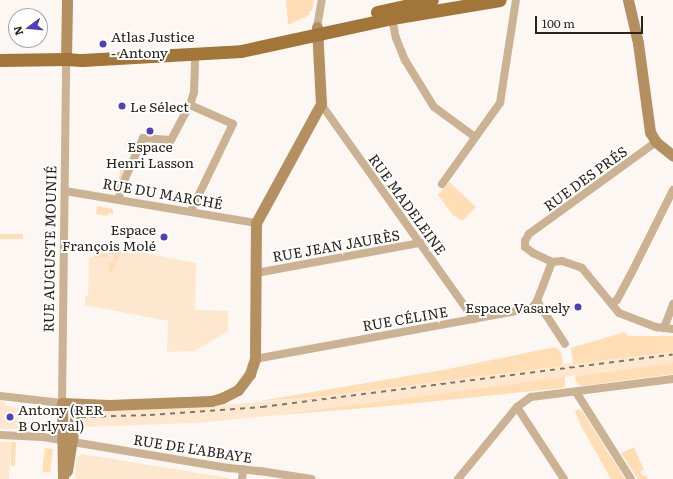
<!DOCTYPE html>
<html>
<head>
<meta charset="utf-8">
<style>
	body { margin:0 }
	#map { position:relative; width:673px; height:479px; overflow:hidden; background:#fcf7f2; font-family:Literata,serif }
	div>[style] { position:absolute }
	.built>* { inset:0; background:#fde8cf }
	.green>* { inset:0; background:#ffdeb5; transform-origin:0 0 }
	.street>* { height:8px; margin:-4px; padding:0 4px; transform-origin:4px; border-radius:4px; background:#cbb293 }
	.secondary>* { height:11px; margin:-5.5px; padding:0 5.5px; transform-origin:5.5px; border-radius:5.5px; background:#b48f60 }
	.primary>* { height:13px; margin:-6.5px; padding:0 6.5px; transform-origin:6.5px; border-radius:6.5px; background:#a27538 }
	.rail>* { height:2px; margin-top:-1px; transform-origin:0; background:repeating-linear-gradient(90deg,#7e776f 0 5px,transparent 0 10px) }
	.dots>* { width:11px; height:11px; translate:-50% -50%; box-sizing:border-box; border:2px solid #fff; border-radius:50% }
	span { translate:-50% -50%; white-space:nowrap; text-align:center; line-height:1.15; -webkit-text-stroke:4px #fff; paint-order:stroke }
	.poi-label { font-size:14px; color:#2b231a }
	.left { translate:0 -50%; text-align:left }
	.right { translate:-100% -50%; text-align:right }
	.street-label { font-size:14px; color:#2b231a }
	.north { position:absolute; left:8px; top:8px; width:40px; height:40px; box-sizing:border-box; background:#fff; border:1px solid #aaa7a3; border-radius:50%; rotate:254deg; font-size:11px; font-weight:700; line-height:16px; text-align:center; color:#2b231a }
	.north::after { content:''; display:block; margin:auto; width:14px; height:18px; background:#4f40b7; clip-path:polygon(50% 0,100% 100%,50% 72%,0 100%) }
	.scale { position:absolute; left:535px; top:16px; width:108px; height:18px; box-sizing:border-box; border:2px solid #2b231a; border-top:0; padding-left:5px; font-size:12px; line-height:14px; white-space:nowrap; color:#2b231a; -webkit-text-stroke:3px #fff; paint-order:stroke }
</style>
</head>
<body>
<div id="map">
	<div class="built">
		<i style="clip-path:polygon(94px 243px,196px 263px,195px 310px,228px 311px,228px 331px,195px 351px,167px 352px,168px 321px,85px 305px,85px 296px,88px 296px,89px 257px,94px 257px)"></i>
		<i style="clip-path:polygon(673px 352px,673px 363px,268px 416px,196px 423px,81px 427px,80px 416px,83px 411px,211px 406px,317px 397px,573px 363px,576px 364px)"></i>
		<i style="clip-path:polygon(0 401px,5px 402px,5px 405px,19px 408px,18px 408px,19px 429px,0 429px)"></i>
		<i style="clip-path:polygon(0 442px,11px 442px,9px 479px,0 479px)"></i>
		<i style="clip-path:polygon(82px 454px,223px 477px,231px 479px,75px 479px,76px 458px)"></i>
	</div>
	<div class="green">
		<i style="clip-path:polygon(286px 0,314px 0,312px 11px,310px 11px,309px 15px,288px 25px)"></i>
		<i style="clip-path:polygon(126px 140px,138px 142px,134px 150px,125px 145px)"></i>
		<i style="clip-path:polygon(122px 162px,128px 164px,118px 184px,121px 165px)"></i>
		<i style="clip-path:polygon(449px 182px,476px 207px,462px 221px,453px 215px,438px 195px)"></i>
		<i style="clip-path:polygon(97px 206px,113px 209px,113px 214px,108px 213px,107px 216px,96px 214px)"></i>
		<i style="left:0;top:234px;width:23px;height:5px"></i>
		<i style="clip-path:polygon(94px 243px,123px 248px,111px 274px,109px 273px,109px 263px,114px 263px,114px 254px,107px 254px,107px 258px,94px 257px)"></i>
		<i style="clip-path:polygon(625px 332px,628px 336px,673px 336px,673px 352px,575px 364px,573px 363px,571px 348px)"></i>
		<i style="clip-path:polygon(555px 347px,561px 352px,563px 364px,560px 366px,317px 397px,260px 401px,443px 370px)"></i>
		<i style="clip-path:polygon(673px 363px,673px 374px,581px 386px,576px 382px,575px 376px)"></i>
		<i style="clip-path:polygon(565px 377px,565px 386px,562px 388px,388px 406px,268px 416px)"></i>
		<i style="clip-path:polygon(579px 409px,582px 411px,625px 479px,611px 479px,581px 426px,575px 411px)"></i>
		<i style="clip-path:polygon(11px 442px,16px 442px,15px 466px,11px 466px)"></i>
		<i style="clip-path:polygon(634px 447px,644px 470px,640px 472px,643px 476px,646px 475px,648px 479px,638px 479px,621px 453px)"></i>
		<i style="left:45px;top:448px;width:8px;height:24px;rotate:7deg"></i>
	</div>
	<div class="street">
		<i style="left:391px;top:13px;width:25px;rotate:79deg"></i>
		<i style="left:396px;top:38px;width:24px;rotate:68deg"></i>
		<i style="left:405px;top:60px;width:55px;rotate:58.3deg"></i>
		<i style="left:434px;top:107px;width:51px;rotate:36.2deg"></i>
		<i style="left:317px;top:27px;width:27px;rotate:-80deg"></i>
		<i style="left:321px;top:104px;width:264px;rotate:54.6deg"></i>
		<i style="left:190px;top:105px;width:47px;rotate:23.8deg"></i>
		<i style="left:233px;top:124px;width:97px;rotate:115.8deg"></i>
		<i style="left:656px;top:142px;width:157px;rotate:144.1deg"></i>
		<i style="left:529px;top:234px;width:8px;rotate:120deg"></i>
		<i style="left:525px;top:241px;width:6px;rotate:90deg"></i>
		<i style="left:525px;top:247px;width:10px;rotate:37deg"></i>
		<i style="left:533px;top:253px;width:21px;rotate:25deg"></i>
		<i style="left:552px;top:262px;width:10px;rotate:-6deg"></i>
		<i style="left:562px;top:261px;width:21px;rotate:19deg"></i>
		<i style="left:582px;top:268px;width:58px;rotate:50.6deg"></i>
		<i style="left:619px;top:313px;width:40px;rotate:21deg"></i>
		<i style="left:656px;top:327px;width:17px;rotate:7deg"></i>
		<i style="left:442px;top:184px;width:100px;rotate:-54.4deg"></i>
		<i style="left:500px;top:103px;width:104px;rotate:-81.2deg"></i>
		<i style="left:65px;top:191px;width:194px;rotate:9.5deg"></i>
		<i style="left:119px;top:199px;width:9px;rotate:-84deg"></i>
		<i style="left:120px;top:190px;width:57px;rotate:-66.1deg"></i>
		<i style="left:143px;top:138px;width:28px;rotate:4deg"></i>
		<i style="left:171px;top:140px;width:40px;rotate:-62deg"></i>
		<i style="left:190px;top:105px;width:14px;rotate:-73deg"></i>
		<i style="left:194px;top:92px;width:35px;rotate:-88deg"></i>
		<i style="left:256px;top:273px;width:167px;rotate:-10.4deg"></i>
		<i style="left:537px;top:301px;width:51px;rotate:56.9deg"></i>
		<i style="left:612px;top:304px;width:6px;rotate:-39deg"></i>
		<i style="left:617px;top:300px;width:30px;rotate:-62deg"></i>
		<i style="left:631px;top:274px;width:94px;rotate:-63.4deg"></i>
		<i style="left:664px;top:328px;width:26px;rotate:-69deg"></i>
		<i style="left:255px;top:359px;width:282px;rotate:-10.4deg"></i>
		<i style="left:532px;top:308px;width:9px;rotate:-54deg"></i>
		<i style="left:537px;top:301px;width:42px;rotate:-69deg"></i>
		<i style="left:576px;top:392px;width:103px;rotate:57.7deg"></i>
		<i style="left:0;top:396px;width:62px;rotate:6.4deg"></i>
		<i style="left:62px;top:403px;width:344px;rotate:-89.3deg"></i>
		<i style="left:517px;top:407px;width:86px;rotate:56.9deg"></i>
		<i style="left:0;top:435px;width:43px;rotate:2.7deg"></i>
		<i style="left:43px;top:437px;width:189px;rotate:9.5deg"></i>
		<i style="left:229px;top:468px;width:31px;rotate:6deg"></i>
		<i style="left:260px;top:471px;width:52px;rotate:8.9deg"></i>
		<i style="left:242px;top:479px;width:10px;rotate:-84deg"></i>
		<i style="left:458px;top:479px;width:93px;rotate:-50.7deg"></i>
		<i style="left:517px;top:407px;width:17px;rotate:-36deg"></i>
		<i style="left:531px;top:397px;width:143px;rotate:-7.2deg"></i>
	</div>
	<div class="secondary">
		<i style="left:628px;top:0;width:44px;rotate:76.9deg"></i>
		<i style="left:638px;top:43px;width:90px;rotate:82.3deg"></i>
		<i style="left:650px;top:132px;width:12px;rotate:59deg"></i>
		<i style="left:656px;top:142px;width:22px;rotate:39deg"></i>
		<i style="left:66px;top:59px;width:59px;rotate:-89deg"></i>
		<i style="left:67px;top:471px;width:59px;rotate:-81.2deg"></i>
		<i style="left:76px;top:413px;width:10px;rotate:-66deg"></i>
		<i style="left:63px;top:479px;width:76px;rotate:-90.8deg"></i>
		<i style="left:62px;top:403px;width:47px;rotate:2.4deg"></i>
		<i style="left:109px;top:405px;width:102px;rotate:-2.2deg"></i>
		<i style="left:211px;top:401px;width:11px;rotate:-15deg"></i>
		<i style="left:222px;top:398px;width:18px;rotate:-27deg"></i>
		<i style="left:238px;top:390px;width:20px;rotate:-53deg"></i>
		<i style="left:250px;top:374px;width:16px;rotate:-72deg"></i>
		<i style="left:255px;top:359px;width:136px;rotate:-89.6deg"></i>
		<i style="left:256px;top:223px;width:136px;rotate:-61.4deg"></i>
		<i style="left:321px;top:104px;width:77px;rotate:-93deg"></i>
	</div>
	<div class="primary">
		<i style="left:377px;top:12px;width:56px;rotate:-12.3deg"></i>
		<i style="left:0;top:60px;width:66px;rotate:-0.9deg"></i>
		<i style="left:66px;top:59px;width:16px;rotate:4deg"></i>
		<i style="left:82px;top:60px;width:159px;rotate:-3.2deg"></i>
		<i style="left:241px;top:51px;width:155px;rotate:-12.3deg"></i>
		<i style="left:392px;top:18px;width:109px;rotate:-9.5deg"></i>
	</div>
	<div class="rail">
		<i style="left:81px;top:417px;width:69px;rotate:-1.7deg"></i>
		<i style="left:150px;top:415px;width:112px;rotate:-4.1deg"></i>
		<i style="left:262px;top:407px;width:414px;rotate:-7.3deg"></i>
	</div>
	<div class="dots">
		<i style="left:103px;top:44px;background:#4f40b7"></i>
		<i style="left:122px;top:106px;background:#4f40b7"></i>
		<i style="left:150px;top:131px;background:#4f40b7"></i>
		<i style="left:164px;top:237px;background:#4f40b7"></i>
		<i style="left:578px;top:307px;background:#4f40b7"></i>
		<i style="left:10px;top:417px;background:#4f40b7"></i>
	</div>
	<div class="poi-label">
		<span class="left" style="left:111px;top:44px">Atlas Justice<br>- Antony</span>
		<span class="left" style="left:130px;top:106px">Le Sélect</span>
		<span style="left:150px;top:154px">Espace<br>Henri Lasson</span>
		<span class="right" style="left:156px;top:237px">Espace<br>François Molé</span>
		<span class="right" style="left:570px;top:307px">Espace Vasarely</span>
		<span class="left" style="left:18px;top:417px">Antony (RER<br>B Orlyval)</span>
	</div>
	<div class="street-label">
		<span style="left:585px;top:178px;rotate:-36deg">RUE DES PRÉS</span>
		<span style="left:163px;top:193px;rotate:10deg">RUE DU MARCHÉ</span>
		<span style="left:408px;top:204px;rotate:54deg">RUE MADELEINE</span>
		<span style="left:336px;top:245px;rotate:-10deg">RUE JEAN JAURÈS</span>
		<span style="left:49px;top:249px;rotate:-89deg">RUE AUGUSTE MOUNIÉ</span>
		<span style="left:405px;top:318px;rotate:-10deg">RUE CÉLINE</span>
		<span style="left:193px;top:448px;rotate:9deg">RUE DE L'ABBAYE</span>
	</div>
	<div class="north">N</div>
	<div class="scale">100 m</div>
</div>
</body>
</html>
